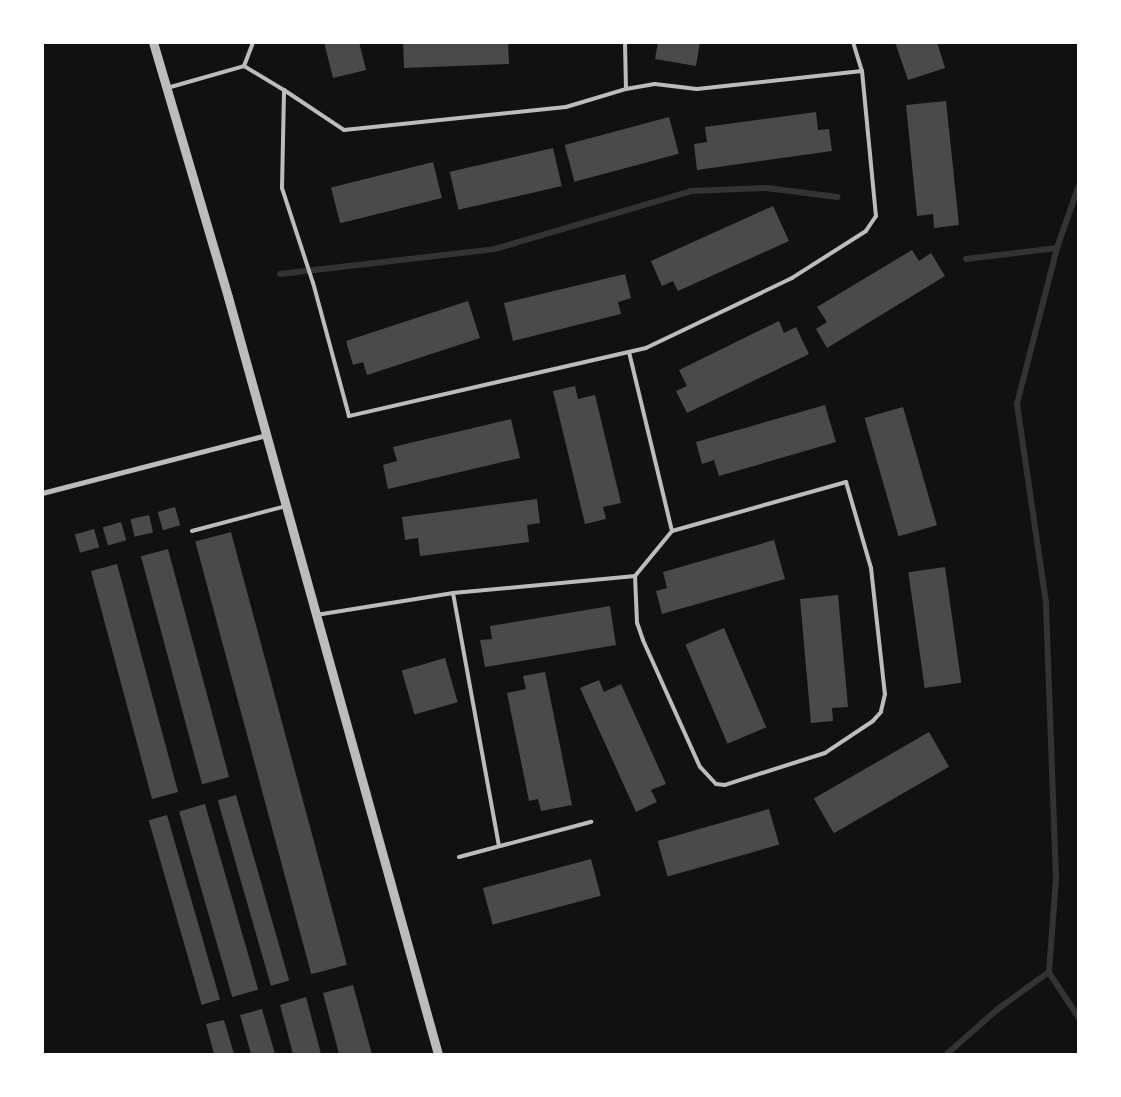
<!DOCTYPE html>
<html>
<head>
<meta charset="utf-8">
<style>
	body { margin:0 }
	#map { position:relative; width:1121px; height:1097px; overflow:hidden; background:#111; font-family:"Noto Serif",serif }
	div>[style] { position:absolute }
	.stream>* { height:5.5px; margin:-2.75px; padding:0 2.75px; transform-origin:2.75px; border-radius:2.75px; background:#333 }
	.building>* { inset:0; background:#4a4a4a; transform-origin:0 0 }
	.service>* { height:4px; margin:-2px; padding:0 2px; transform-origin:2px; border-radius:2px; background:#bcbcbc }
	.minor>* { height:5px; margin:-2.5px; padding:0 2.5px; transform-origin:2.5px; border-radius:2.5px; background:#bcbcbc }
	.tertiary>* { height:9px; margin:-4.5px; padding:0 4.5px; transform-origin:4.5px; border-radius:4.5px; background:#bcbcbc }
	span { translate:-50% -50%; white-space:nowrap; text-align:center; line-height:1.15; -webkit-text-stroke:4px #fff; paint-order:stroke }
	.frame { position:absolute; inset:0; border:44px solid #fff; pointer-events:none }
</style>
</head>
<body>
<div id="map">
	<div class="stream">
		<i style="left:966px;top:259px;width:92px;rotate:-6.9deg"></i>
		<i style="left:280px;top:274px;width:216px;rotate:-6.6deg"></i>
		<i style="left:495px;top:249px;width:205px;rotate:-16.4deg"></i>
		<i style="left:692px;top:191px;width:75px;rotate:-2.3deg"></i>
		<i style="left:767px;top:188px;width:71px;rotate:7.3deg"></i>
		<i style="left:1049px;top:972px;width:53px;rotate:56.6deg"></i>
		<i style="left:947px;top:1054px;width:68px;rotate:-41.4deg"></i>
		<i style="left:998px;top:1009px;width:63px;rotate:-36deg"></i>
		<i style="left:1049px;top:972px;width:93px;rotate:-85.7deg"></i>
		<i style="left:1056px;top:879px;width:276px;rotate:-92.1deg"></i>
		<i style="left:1046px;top:603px;width:201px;rotate:-98.3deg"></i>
		<i style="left:1017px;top:404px;width:161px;rotate:-75.6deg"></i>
		<i style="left:1057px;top:248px;width:64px;rotate:-70.7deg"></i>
	</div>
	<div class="building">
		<i style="clip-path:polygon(324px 42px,359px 42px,366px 70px,333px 78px)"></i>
		<i style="clip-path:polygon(403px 42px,508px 42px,509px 64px,404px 68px)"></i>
		<i style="clip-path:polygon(658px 42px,700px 42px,696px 66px,655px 59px)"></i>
		<i style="clip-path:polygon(895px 42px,937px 42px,945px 68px,908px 80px)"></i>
		<i style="clip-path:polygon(946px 101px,959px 225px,934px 228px,933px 214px,917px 216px,906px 105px)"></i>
		<i style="clip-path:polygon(816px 112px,818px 130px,829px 129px,832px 151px,697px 170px,694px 144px,707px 142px,705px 127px)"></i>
		<i style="left:669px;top:117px;width:38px;height:108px;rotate:75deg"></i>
		<i style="left:553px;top:148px;width:39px;height:106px;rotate:77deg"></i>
		<i style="left:433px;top:162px;width:37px;height:105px;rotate:76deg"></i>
		<i style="clip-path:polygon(773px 206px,789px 241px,678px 291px,673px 281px,662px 286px,651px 261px)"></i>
		<i style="clip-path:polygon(912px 250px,919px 261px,931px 253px,945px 276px,827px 348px,816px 329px,827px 322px,817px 307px)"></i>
		<i style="clip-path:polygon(625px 274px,631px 298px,618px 302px,621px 314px,513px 341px,504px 303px)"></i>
		<i style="clip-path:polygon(468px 301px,480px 338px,367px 375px,363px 362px,353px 365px,346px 341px)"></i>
		<i style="clip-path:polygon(779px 321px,784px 333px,796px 327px,809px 354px,687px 413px,676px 391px,687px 386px,679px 370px)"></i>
		<i style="clip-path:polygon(575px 386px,578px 399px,595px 395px,621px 503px,603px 507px,606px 519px,585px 524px,553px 391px)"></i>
		<i style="clip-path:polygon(825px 405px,836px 442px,719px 476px,714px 460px,702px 464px,696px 442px)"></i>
		<i style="left:903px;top:407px;width:123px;height:40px;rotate:74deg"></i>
		<i style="clip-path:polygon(511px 419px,520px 458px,388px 489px,383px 465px,397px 461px,393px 447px)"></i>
		<i style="clip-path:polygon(537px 499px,540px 523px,527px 525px,529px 542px,420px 556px,418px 538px,405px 540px,402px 517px)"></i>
		<i style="left:175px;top:507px;width:19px;height:18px;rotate:74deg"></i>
		<i style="left:149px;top:515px;width:18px;height:19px;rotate:77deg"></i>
		<i style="left:121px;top:522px;width:19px;height:19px;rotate:74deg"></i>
		<i style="left:94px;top:529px;width:19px;height:20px;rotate:74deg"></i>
		<i style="left:231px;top:532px;width:448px;height:37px;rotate:75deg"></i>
		<i style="clip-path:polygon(774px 540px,785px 579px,662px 614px,656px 591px,667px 588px,663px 572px)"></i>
		<i style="left:168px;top:549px;width:236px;height:28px;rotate:75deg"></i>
		<i style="left:117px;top:564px;width:236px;height:27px;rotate:75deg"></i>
		<i style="left:945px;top:567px;width:117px;height:37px;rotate:82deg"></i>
		<i style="clip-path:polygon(838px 595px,848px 707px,832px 708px,833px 721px,811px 723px,800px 599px)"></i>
		<i style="clip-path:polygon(610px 606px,616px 645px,485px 667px,480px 640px,492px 639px,490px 626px)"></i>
		<i style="left:724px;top:628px;width:108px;height:42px;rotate:67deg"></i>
		<i style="left:445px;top:658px;width:46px;height:45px;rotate:74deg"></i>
		<i style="clip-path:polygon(545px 672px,572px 805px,541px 811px,538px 799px,529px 801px,507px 693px,526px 689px,523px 676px)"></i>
		<i style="clip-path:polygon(599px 680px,604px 692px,621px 684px,666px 784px,651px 790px,657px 802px,636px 812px,580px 688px)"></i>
		<i style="left:929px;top:732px;width:40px;height:133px;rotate:60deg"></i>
		<i style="left:236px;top:795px;width:193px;height:19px;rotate:74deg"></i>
		<i style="left:205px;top:804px;width:193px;height:27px;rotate:74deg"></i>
		<i style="left:769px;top:809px;width:37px;height:116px;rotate:74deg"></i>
		<i style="left:167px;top:815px;width:192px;height:19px;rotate:74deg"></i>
		<i style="left:591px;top:859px;width:38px;height:112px;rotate:75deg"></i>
		<i style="clip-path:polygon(353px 985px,372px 1054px,339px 1054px,323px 993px)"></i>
		<i style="clip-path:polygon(306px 997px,321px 1054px,293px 1054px,280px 1005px)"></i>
		<i style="clip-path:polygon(262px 1009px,275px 1054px,251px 1054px,240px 1015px)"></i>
		<i style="clip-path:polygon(224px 1020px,234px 1054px,214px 1054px,206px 1024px)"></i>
	</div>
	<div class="service">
		<i style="left:625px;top:42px;width:47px;rotate:88.8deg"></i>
		<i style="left:853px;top:42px;width:30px;rotate:73deg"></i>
		<i style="left:244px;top:66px;width:26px;rotate:-69deg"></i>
		<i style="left:862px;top:71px;width:146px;rotate:84.5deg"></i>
		<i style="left:876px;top:216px;width:18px;rotate:124deg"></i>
		<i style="left:866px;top:231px;width:88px;rotate:147.6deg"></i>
		<i style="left:792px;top:278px;width:162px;rotate:154.4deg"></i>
		<i style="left:646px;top:348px;width:305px;rotate:167.1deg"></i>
		<i style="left:349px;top:416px;width:138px;rotate:-105.1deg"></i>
		<i style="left:313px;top:283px;width:100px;rotate:-108.1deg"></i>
		<i style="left:282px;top:188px;width:98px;rotate:-88.8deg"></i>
		<i style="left:284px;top:90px;width:72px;rotate:33.7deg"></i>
		<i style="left:344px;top:130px;width:223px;rotate:-5.9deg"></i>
		<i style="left:566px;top:107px;width:63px;rotate:-16.7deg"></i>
		<i style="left:626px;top:89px;width:29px;rotate:-10deg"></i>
		<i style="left:655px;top:84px;width:42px;rotate:6.8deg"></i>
		<i style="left:697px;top:89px;width:166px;rotate:-6.2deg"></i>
		<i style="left:167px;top:88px;width:80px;rotate:-15.9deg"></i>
		<i style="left:244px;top:66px;width:47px;rotate:31deg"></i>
		<i style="left:629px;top:352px;width:184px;rotate:76.5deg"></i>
		<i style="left:192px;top:531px;width:97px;rotate:-14.9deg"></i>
		<i style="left:453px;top:593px;width:257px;rotate:79.7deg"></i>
		<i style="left:316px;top:615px;width:139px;rotate:-9.1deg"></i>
		<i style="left:453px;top:593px;width:183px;rotate:-5.3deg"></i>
		<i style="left:635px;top:576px;width:58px;rotate:-50.6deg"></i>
		<i style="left:672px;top:531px;width:181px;rotate:-15.7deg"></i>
		<i style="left:846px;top:482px;width:90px;rotate:73.8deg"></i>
		<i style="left:871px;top:568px;width:127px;rotate:83.7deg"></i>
		<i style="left:885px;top:694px;width:18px;rotate:103deg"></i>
		<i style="left:881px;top:712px;width:12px;rotate:132deg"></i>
		<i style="left:873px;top:721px;width:58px;rotate:146.3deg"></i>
		<i style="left:825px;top:753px;width:105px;rotate:162.3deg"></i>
		<i style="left:725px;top:785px;width:9px;rotate:-174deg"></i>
		<i style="left:716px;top:784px;width:23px;rotate:-133deg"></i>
		<i style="left:700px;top:767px;width:139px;rotate:-114.2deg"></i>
		<i style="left:643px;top:640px;width:18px;rotate:-109deg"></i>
		<i style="left:637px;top:623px;width:47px;rotate:-92.4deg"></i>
		<i style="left:459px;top:857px;width:137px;rotate:-14.9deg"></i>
	</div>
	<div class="minor">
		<i style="left:42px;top:493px;width:231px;rotate:-14.5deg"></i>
	</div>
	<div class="tertiary">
		<i style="left:153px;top:42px;width:266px;rotate:73.6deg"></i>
		<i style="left:228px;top:297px;width:786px;rotate:74.5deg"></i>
	</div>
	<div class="frame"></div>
</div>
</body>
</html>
